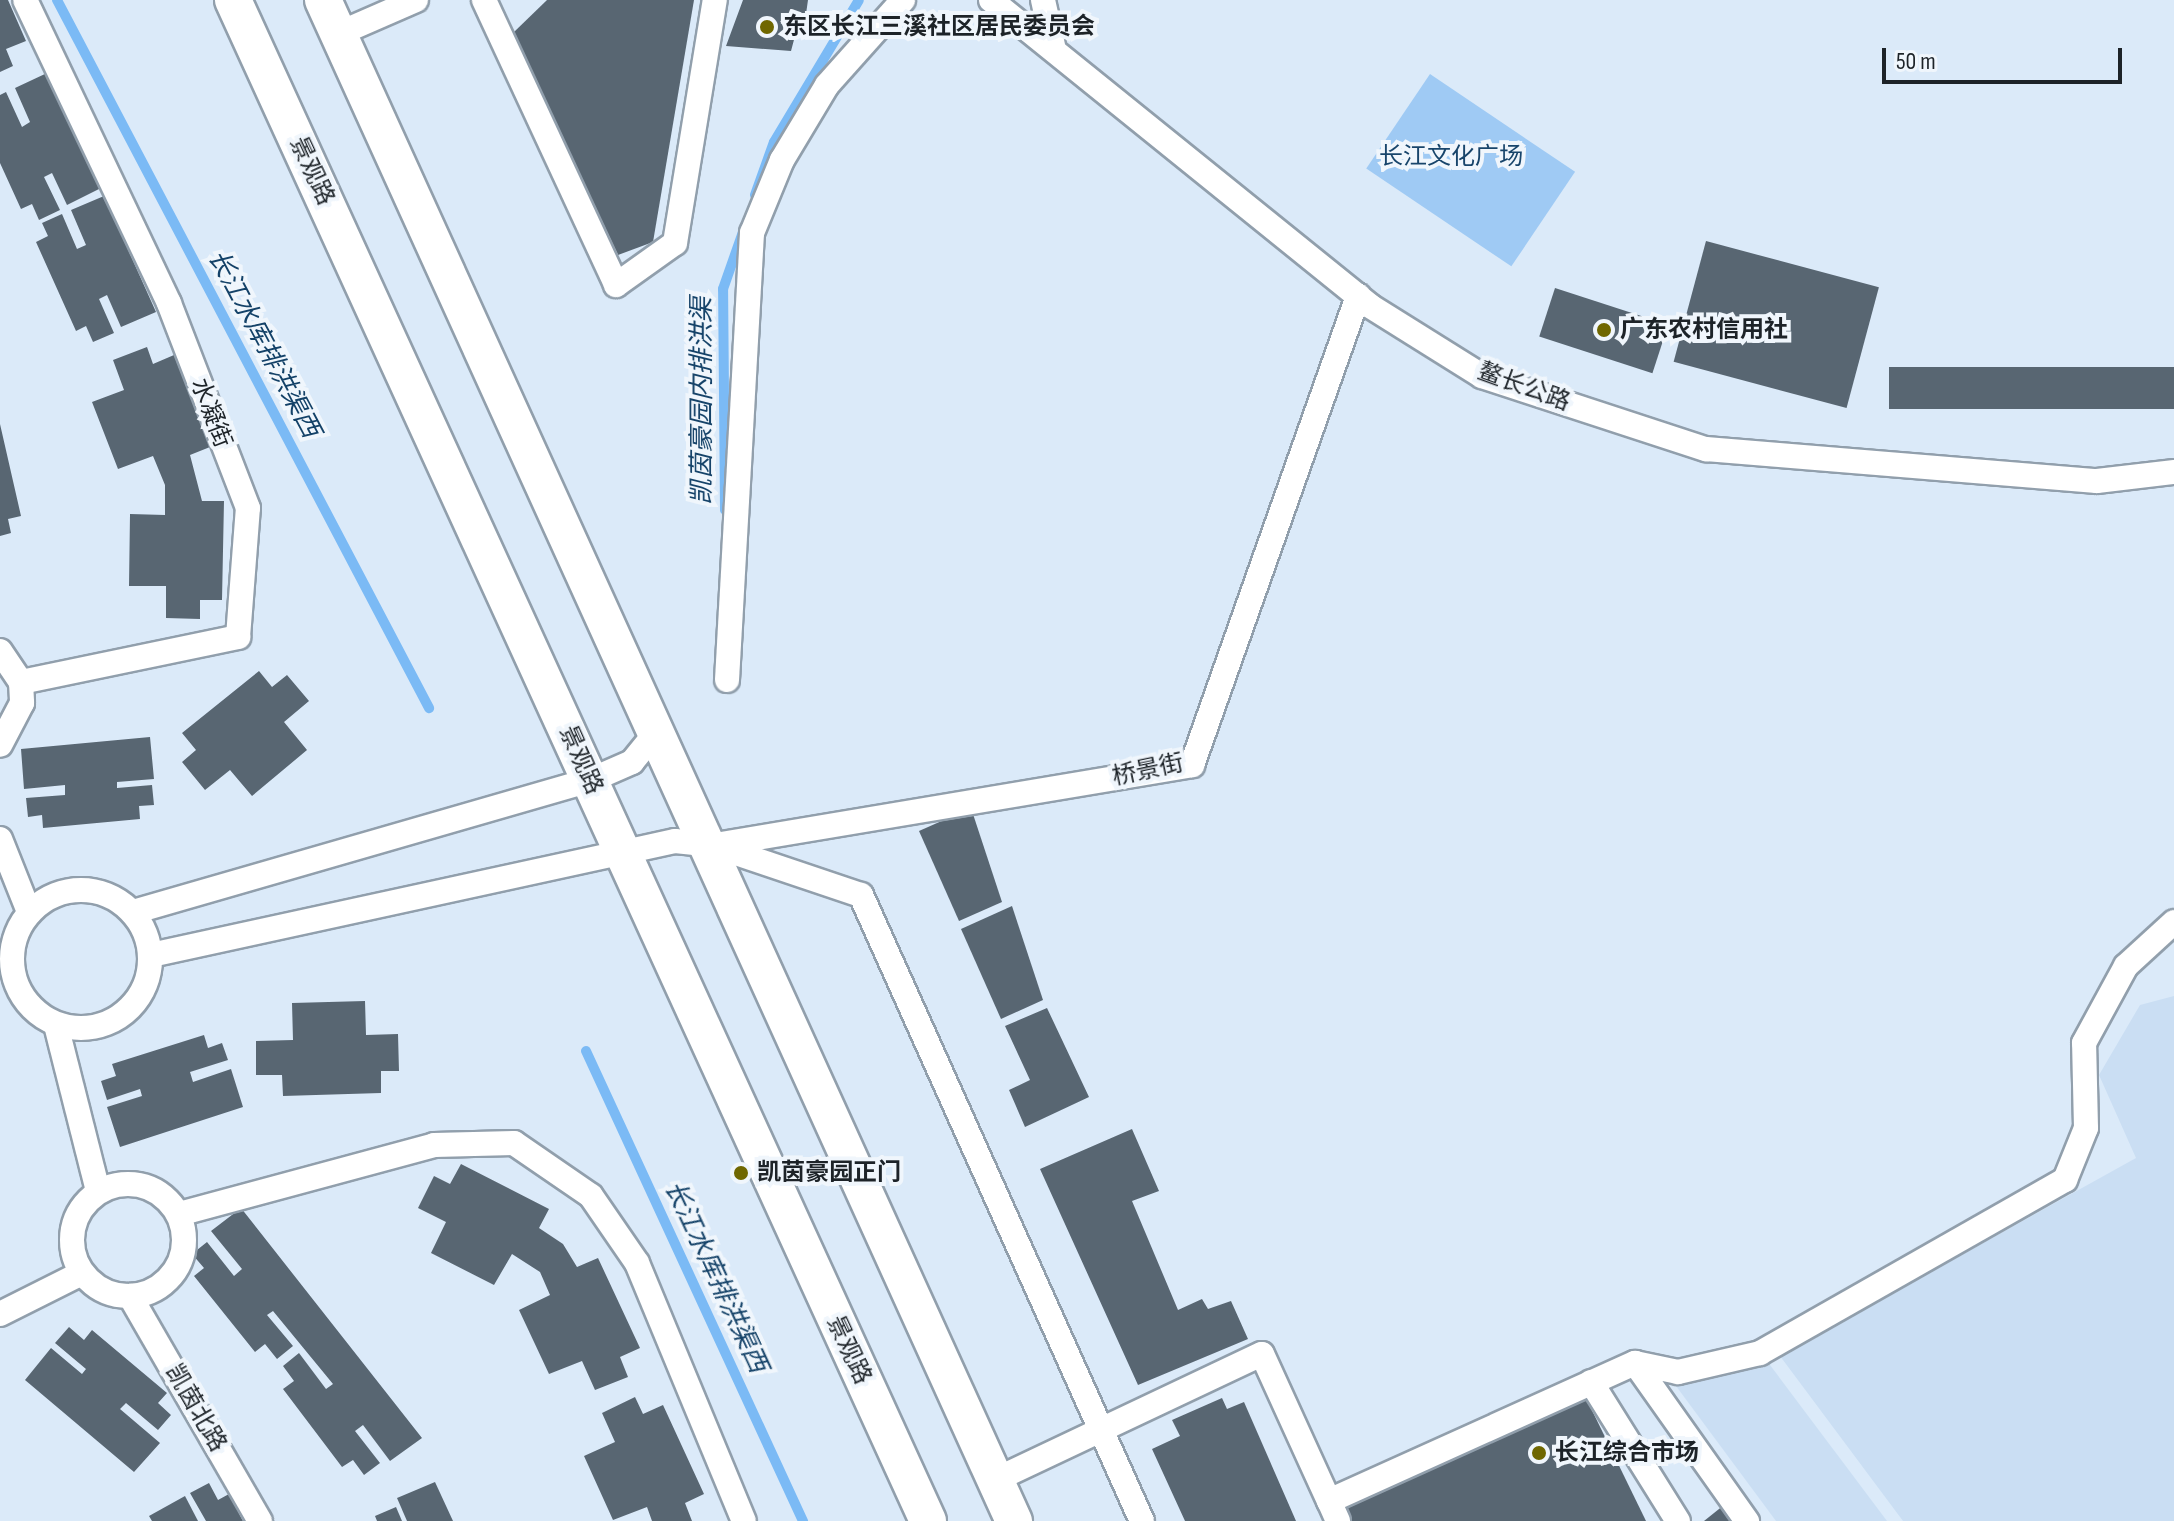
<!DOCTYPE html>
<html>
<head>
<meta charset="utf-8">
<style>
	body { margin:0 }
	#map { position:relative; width:2174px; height:1521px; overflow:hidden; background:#dbeaf9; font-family:"Sofia Sans Condensed","Noto Sans SC",sans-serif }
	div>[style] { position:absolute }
	.built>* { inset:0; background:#cadef3 }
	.green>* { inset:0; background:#9fcaf4; transform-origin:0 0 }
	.stream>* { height:10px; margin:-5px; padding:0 5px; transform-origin:5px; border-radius:5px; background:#7bbaf5 }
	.building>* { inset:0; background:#586672; transform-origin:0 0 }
	.roads { filter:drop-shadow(2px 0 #919fac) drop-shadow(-2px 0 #919fac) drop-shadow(0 2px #919fac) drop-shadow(0 -2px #919fac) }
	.street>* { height:24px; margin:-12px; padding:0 12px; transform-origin:12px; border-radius:12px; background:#fff }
	.street>.ring { margin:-12px; padding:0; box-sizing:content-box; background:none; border:24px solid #fff; border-radius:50% }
	.secondary>* { height:36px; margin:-18px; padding:0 18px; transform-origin:18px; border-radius:18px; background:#fff }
	.dots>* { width:22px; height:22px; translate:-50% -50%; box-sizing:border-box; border:4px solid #f0f6fc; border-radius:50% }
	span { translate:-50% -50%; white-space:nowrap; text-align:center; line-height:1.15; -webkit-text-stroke:8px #f0f6fc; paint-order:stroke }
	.poi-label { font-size:24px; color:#1d2328; font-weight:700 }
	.left { translate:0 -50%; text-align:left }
	.park-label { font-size:24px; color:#18456b }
	.street-label { font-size:24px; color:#1d2328 }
	.water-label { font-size:26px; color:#144268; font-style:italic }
	.scale { position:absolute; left:1882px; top:48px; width:240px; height:36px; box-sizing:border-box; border:4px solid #1d2328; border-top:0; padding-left:10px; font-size:24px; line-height:28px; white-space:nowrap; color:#1d2328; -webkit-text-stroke:6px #f0f6fc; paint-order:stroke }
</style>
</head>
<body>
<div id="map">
	<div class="built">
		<i style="clip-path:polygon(2174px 996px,2174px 1521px,1903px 1521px,1780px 1356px,2136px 1158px,2099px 1075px,2140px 1005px)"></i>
		<i style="clip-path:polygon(1770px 1365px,1887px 1521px,1776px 1521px,1676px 1386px)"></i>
	</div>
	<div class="green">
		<i style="left:1430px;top:74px;width:175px;height:114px;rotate:34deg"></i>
	</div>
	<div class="stream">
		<i style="left:57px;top:0;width:800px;rotate:62.28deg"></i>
		<i style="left:755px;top:195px;width:56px;rotate:-70.3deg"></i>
		<i style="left:774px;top:142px;width:165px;rotate:-59.1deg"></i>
		<i style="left:725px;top:510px;width:221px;rotate:-90.5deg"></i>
		<i style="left:723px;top:289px;width:64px;rotate:-70.7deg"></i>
		<i style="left:586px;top:1051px;width:518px;rotate:65.22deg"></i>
	</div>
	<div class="building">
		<i style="clip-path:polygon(0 0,8px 0,26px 41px,6px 49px,13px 66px,0 72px)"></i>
		<i style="clip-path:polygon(547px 0,694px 0,653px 242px,618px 255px,513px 33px)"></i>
		<i style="clip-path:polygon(743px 0,808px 0,803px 35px,795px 36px,791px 51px,726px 46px)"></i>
		<i style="clip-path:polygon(47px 73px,101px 188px,67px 205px,52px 173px,44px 177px,60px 210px,39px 220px,32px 204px,21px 209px,0 163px,0 95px,6px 92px,22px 127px,30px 122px,15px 88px)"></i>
		<i style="clip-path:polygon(104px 196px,156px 312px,121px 327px,107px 295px,99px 299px,114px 333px,93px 342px,86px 326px,76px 331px,36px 242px,48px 236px,42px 223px,62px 214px,77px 249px,86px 245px,71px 210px)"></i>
		<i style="left:1706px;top:241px;width:179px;height:125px;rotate:15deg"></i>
		<i style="left:1555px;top:288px;width:119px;height:51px;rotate:18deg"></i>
		<i style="clip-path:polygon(147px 347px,153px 364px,174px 355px,210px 447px,190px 455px,202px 501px,224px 501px,222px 600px,200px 600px,200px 619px,166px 618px,166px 586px,129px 586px,130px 514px,165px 515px,165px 485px,153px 456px,118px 469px,92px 402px,124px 390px,113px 360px)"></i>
		<i style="left:1889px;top:367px;width:285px;height:42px"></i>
		<i style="clip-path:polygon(0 424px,21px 516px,8px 519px,11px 533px,0 536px)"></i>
		<i style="clip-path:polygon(259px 671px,272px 687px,287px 675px,309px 701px,284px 722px,307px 750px,252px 796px,230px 770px,205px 790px,182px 762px,196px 750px,182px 733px)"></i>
		<i style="clip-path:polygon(150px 737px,154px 779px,117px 782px,117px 788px,152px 785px,154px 805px,139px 806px,140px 819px,43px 828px,42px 815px,28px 817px,26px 798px,65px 795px,65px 785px,24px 789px,21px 749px)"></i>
		<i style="clip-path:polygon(971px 808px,1002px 902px,959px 921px,919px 831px)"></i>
		<i style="clip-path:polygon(1012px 906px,1043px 1000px,1001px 1019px,961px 929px)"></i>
		<i style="clip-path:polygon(365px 1001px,366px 1035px,398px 1034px,399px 1071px,381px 1071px,381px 1093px,283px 1096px,282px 1075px,256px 1075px,256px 1041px,293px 1040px,292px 1003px)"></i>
		<i style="clip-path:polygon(1047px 1008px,1089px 1097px,1025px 1127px,1009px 1090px,1030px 1080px,1005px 1026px)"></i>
		<i style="clip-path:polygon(204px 1035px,208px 1048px,222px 1043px,228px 1060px,190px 1072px,193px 1082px,231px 1069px,243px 1107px,120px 1147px,107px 1107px,142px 1096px,140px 1089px,107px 1100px,101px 1081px,116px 1076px,112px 1064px)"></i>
		<i style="clip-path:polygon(1132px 1129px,1159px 1191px,1132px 1201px,1178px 1310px,1202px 1299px,1208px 1309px,1231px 1301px,1248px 1339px,1138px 1385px,1040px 1169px)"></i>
		<i style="clip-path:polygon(461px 1164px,549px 1209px,539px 1228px,563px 1244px,577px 1267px,598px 1258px,640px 1348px,620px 1357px,628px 1377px,595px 1390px,582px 1361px,549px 1374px,519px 1310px,550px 1295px,540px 1272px,512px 1254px,494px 1285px,431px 1253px,446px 1222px,418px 1208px,434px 1176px,450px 1184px)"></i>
		<i style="clip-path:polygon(241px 1208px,422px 1438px,390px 1461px,363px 1425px,355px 1431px,380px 1463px,364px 1475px,353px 1460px,342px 1467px,283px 1389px,294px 1381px,283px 1366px,299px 1353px,326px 1389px,333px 1384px,273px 1311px,267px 1315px,293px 1346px,277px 1359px,265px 1344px,255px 1352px,194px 1276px,204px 1268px,192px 1254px,207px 1242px,234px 1276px,242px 1269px,211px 1231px)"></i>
		<i style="clip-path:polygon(69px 1327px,84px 1340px,92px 1330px,167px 1393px,158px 1403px,171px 1415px,158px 1430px,126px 1403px,120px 1409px,160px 1443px,134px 1472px,25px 1380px,51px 1348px,82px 1374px,86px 1369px,55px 1343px)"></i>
		<i style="clip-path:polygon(635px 1397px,643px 1414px,663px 1405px,704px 1494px,685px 1503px,692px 1521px,652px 1521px,647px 1507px,613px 1520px,584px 1456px,615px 1442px,602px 1413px)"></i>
		<i style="clip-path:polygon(1222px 1398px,1227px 1409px,1244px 1402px,1296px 1521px,1185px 1521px,1152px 1449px,1180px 1436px,1172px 1420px)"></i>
		<i style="clip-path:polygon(1586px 1398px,1646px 1521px,1351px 1521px,1345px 1509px)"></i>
		<i style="clip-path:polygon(435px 1482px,453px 1521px,407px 1521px,397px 1498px)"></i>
		<i style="clip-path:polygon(209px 1483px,218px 1500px,229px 1494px,243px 1521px,206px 1521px,190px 1493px)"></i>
		<i style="clip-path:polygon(185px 1496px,198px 1521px,152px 1521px,149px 1516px)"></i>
		<i style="clip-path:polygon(1724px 1505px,1735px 1521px,1704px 1521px)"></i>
		<i style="clip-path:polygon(396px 1507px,402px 1521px,377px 1521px,375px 1516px)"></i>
	</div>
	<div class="roads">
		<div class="street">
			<i style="left:484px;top:0;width:314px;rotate:65.1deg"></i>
			<i style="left:616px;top:285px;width:72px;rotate:-35.4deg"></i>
			<i style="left:675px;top:243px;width:246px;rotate:-80.7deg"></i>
			<i style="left:991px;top:0;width:487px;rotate:38.9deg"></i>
			<i style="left:1370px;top:306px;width:132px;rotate:32deg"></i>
			<i style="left:1482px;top:376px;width:236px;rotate:18.1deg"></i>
			<i style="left:1706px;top:449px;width:392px;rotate:4.7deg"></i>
			<i style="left:2097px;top:481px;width:78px;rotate:-6.7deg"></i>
			<i style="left:1043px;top:0;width:51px;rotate:77.6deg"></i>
			<i style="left:338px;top:34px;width:85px;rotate:-23.6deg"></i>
			<i style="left:0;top:651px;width:37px;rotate:56deg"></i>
			<i style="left:21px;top:682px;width:21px;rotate:87deg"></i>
			<i style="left:22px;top:703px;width:47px;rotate:117.6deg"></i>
			<i style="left:727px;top:680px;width:448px;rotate:-86.8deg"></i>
			<i style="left:752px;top:233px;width:79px;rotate:-67.7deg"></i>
			<i style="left:782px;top:160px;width:87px;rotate:-59deg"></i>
			<i style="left:827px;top:85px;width:114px;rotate:-48.2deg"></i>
			<i style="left:21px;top:682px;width:222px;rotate:-11.7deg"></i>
			<i style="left:238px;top:637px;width:129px;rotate:-85.6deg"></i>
			<i style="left:248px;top:508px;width:220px;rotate:-111.1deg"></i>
			<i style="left:169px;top:303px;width:335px;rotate:-115.4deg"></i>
			<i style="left:0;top:839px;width:79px;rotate:68.3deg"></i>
			<i style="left:715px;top:845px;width:484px;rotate:-9.5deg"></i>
			<i style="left:1192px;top:765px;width:498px;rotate:-70.5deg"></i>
			<i class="ring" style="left:12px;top:890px;width:114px;height:114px"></i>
			<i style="left:133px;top:912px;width:477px;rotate:-16.1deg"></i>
			<i style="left:591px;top:780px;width:45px;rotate:-23.7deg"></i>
			<i style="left:632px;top:762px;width:43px;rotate:-50.7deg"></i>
			<i style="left:151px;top:955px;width:536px;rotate:-12.27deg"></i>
			<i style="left:675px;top:841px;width:37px;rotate:6deg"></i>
			<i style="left:712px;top:845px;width:157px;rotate:18.6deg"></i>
			<i style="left:861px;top:895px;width:686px;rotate:65.83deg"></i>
			<i style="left:56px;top:1025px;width:171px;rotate:75.8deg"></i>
			<i class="ring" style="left:72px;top:1184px;width:88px;height:88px"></i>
			<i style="left:179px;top:1214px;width:264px;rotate:-15.1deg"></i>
			<i style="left:434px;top:1145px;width:80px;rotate:-1.4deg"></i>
			<i style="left:514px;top:1143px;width:93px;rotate:34.5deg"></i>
			<i style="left:591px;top:1196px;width:81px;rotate:55.5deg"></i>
			<i style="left:637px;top:1263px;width:279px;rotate:67.5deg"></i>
			<i style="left:130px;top:1296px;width:260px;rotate:60deg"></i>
			<i style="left:0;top:1314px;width:92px;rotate:-26.6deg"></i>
			<i style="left:1635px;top:1363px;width:194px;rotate:54.7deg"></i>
			<i style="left:1591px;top:1382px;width:164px;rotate:58deg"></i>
			<i style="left:995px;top:1480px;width:295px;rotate:-25.3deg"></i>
			<i style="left:1262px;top:1354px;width:162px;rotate:65.5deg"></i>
			<i style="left:1338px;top:1521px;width:22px;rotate:-114deg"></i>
			<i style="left:1329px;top:1501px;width:336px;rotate:-24.3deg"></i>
			<i style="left:1635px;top:1363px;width:44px;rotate:11.8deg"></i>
			<i style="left:1678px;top:1372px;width:84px;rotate:-13deg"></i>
			<i style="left:1760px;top:1353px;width:351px;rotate:-29.6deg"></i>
			<i style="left:2065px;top:1180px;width:56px;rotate:-68deg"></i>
			<i style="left:2086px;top:1128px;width:85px;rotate:-91.3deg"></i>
			<i style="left:2084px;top:1043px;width:88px;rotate:-61.4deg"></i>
			<i style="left:2126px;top:966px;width:65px;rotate:-42.5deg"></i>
		</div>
		<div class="secondary">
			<i style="left:233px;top:0;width:1672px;rotate:65.44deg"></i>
			<i style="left:323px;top:0;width:1671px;rotate:65.57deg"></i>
		</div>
	</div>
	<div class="dots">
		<i style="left:767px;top:27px;background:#6f6700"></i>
		<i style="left:1604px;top:330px;background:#6f6700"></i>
		<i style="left:741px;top:1173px;background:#6f6700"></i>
		<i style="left:1539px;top:1453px;background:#6f6700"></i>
	</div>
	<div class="poi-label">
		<span class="left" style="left:783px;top:27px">东区长江三溪社区居民委员会</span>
		<span class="left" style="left:1620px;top:330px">广东农村信用社</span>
		<span class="left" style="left:757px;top:1173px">凯茵豪园正门</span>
		<span class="left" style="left:1555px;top:1453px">长江综合市场</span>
	</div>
	<div class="park-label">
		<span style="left:1451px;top:157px">长江文化广场</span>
	</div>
	<div class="street-label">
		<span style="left:312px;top:171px;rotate:65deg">景观路</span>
		<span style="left:1524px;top:387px;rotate:20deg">鳌长公路</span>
		<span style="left:211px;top:413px;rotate:69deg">水凝街</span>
		<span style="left:581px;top:760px;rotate:66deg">景观路</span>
		<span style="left:1148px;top:770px;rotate:-12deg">桥景街</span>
		<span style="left:849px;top:1350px;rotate:65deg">景观路</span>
		<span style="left:196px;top:1408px;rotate:60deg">凯茵北路</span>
	</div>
	<div class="water-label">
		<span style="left:263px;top:344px;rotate:62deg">长江水库排洪渠西</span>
		<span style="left:703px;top:401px;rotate:-90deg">凯茵豪园内排洪渠</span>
		<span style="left:715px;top:1277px;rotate:65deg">长江水库排洪渠西</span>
	</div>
	<div class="scale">50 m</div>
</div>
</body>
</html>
